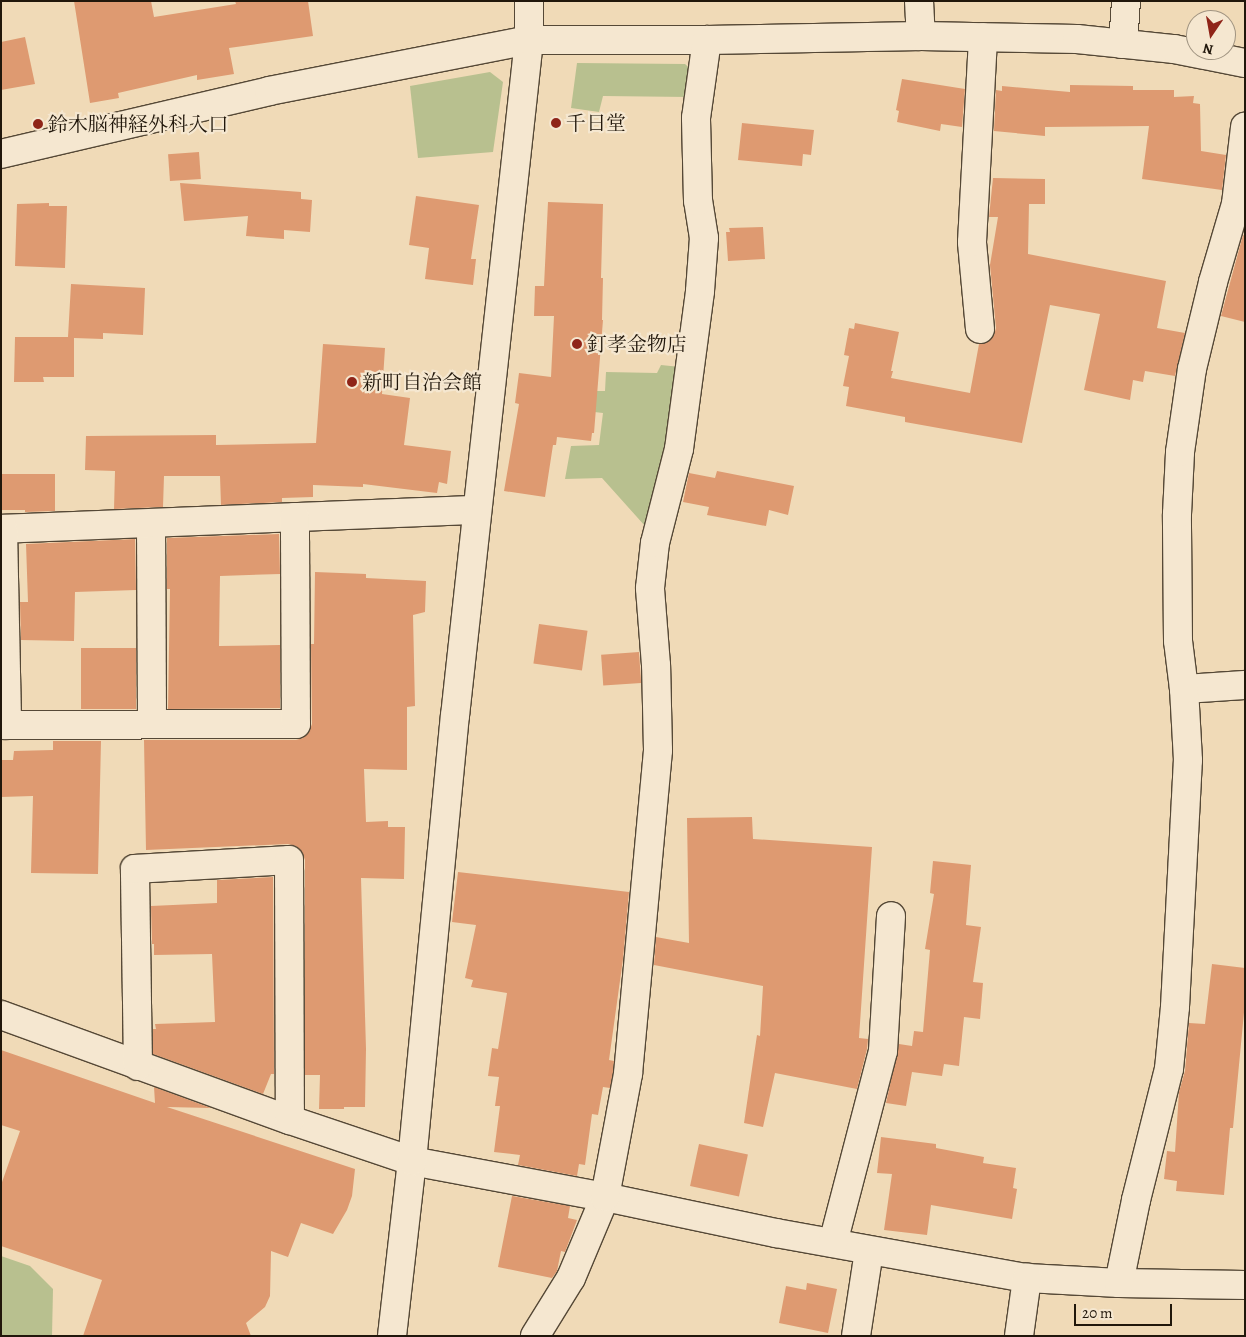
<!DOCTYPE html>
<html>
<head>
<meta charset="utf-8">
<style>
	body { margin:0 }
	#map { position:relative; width:1246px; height:1337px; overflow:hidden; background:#f0dab7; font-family:Alegreya,"Noto Serif JP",serif }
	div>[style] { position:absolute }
	.green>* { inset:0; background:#b8c08f }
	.building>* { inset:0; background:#de9a71; transform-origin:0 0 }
	.roads { filter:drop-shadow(1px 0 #554836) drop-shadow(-1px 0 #554836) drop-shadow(0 1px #554836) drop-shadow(0 -1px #554836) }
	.minor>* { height:28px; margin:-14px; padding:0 14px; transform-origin:14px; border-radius:14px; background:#f5e7d0 }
	.dots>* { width:14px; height:14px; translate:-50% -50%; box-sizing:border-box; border:2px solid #f5e7d0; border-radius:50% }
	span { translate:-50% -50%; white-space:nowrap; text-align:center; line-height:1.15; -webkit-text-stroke:4.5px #f5e7d0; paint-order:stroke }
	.poi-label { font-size:20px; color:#21170b }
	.left { translate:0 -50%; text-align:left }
	.frame { position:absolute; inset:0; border:2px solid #21170b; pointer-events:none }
	.north { position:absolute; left:1186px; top:10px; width:50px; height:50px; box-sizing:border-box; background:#f5e7d0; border:1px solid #a09481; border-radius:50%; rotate:192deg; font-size:14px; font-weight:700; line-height:20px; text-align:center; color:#21170b }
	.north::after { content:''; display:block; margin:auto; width:18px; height:22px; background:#8f2418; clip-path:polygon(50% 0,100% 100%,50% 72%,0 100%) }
	.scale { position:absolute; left:1074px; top:1304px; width:98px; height:22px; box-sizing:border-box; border:2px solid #21170b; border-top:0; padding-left:6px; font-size:15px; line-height:18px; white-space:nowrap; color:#21170b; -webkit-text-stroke:4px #f5e7d0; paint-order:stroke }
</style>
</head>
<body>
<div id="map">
	<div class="green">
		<i style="clip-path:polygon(577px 63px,685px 64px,694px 72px,688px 97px,603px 96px,599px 112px,571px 108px)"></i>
		<i style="clip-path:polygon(490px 72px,503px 82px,493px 152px,418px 158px,410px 86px)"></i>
		<i style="clip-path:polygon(661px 365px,680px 367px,669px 443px,645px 526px,602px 478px,565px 479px,571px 446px,599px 445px,603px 413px,577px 410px,579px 391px,605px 391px,606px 372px,657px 373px)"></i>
		<i style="clip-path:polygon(1px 1256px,30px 1266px,53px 1289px,52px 1336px,1px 1336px)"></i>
	</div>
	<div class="building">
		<i style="clip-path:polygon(74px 1px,151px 1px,154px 17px,236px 4px,235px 1px,308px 1px,313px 36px,229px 48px,234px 74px,197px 80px,197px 75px,118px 93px,119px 98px,90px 103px)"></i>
		<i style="clip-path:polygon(25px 37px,35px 84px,1px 90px,1px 42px)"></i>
		<i style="clip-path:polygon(902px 79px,965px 89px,962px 127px,941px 124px,940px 131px,897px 122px,899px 111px,896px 110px)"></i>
		<i style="clip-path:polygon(1070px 85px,1133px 86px,1133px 90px,1174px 90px,1174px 97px,1194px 96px,1193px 103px,1200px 104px,1201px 151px,1226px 155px,1222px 190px,1142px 179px,1149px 126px,1045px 127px,1045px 136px,994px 131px,996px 90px,1002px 91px,1002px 86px,1070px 92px)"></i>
		<i style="clip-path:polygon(742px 123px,814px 130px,811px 155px,803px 154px,802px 166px,738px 160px)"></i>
		<i style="left:199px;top:152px;width:27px;height:31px;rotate:86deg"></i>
		<i style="clip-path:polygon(993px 178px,1045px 179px,1045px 204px,1029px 204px,1028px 254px,1166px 281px,1157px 328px,1185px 333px,1175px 376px,1145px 371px,1143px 382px,1133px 380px,1130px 400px,1084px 390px,1100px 314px,1050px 305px,1022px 443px,905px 422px,905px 417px,846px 406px,849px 387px,843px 386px,849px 356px,844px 355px,849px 328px,854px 329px,855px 323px,899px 332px,891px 371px,893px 371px,891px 378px,970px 393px,979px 344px,989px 341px,994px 335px,996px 328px,990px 265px,998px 217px,989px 217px)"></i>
		<i style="clip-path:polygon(180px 183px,301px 192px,301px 199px,312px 200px,310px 232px,284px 230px,284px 239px,246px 236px,248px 216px,184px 221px)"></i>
		<i style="clip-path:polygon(416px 196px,479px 205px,471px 259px,476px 259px,473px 285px,425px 279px,429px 248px,409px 245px)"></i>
		<i style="clip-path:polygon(548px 202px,603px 204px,601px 278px,603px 278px,602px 320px,603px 320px,594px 433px,592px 433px,591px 441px,557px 437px,556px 445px,553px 445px,545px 497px,504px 491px,519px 404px,515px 403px,519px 373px,551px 377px,554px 316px,534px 316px,535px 286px,544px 286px)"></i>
		<i style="clip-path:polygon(49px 203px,49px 206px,67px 206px,65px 268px,15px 266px,17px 204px)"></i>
		<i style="clip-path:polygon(763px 227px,765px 259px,728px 261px,726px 232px,730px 232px,729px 228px)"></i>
		<i style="clip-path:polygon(1243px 235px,1245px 236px,1245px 322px,1221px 316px)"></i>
		<i style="clip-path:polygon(71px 284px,145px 288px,143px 335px,103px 333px,103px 339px,74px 338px,74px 377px,43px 377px,44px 382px,14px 382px,15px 337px,68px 337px)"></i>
		<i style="clip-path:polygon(323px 344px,385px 348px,382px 394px,410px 398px,404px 445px,451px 451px,447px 484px,439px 482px,437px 493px,363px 484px,363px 487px,313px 485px,313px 497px,282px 498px,282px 502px,221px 505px,220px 476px,164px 476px,163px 507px,114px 509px,115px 471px,85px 470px,86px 436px,216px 435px,216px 445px,316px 443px)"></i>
		<i style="clip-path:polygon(717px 471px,794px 486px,788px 515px,769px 510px,766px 526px,707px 515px,709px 507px,683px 502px,689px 473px,715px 478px)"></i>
		<i style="clip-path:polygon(1px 474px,55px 474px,55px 511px,25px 512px,25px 510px,1px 510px)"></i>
		<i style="clip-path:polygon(279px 534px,280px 574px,220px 576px,219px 646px,280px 645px,280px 708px,168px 709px,170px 589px,167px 589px,167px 538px)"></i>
		<i style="clip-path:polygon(135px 539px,136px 590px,75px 592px,74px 641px,21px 640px,20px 602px,28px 602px,26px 544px)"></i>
		<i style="clip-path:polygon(315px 572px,366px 574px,366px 578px,426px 581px,425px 612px,413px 615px,415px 706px,407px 707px,407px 770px,364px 769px,366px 822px,388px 821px,388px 827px,405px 827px,404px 879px,361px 878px,366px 1049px,365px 1107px,344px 1107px,344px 1109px,319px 1109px,320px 1075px,305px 1075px,305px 860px,302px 852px,296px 846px,288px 844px,146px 850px,144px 740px,296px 740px,303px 738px,309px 732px,312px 724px,311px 644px,314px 644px)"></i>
		<i style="left:539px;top:624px;width:49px;height:40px;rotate:8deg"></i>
		<i style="left:136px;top:648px;width:61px;height:55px;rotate:90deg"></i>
		<i style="left:639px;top:652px;width:31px;height:38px;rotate:86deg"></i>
		<i style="clip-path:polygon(53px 741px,101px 741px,98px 874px,31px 873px,33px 796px,1px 797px,1px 760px,13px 760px,14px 751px,53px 750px)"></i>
		<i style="clip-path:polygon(752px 817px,753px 839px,872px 847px,859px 1038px,868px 1039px,867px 1049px,857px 1089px,775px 1073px,763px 1127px,744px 1123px,757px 1035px,760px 1036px,763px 986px,654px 965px,656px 937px,689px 943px,687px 818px)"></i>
		<i style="clip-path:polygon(933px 861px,971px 865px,966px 925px,981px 927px,973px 982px,983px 983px,980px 1019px,964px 1017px,959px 1066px,944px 1064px,942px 1076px,912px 1072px,906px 1106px,886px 1103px,899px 1044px,912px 1046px,914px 1031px,923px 1032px,930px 950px,925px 949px,934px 894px,930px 893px)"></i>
		<i style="clip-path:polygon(458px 872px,629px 892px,623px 959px,609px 1060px,614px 1061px,613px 1072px,610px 1088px,603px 1087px,598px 1115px,592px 1114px,585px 1165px,579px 1164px,577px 1176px,518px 1165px,520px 1155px,494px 1152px,500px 1106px,495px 1106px,499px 1077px,488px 1076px,492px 1048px,498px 1049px,507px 993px,471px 987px,473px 980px,465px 978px,476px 925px,452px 922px)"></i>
		<i style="clip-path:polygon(273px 877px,274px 1074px,271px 1074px,263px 1094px,153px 1054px,153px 1029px,156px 1029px,155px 1024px,215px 1022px,212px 954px,154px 955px,154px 944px,152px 944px,151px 906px,217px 903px,217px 880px)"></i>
		<i style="clip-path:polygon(1212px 964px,1245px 968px,1245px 1002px,1233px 1128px,1230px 1128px,1224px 1195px,1176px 1191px,1177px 1181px,1164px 1179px,1167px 1151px,1175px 1152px,1179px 1092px,1185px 1071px,1189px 1023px,1205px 1024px)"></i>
		<i style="clip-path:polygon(1px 1050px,155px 1103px,154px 1087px,211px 1108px,167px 1107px,355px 1169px,352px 1196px,347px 1210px,333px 1234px,301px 1223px,288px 1257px,271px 1251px,270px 1296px,265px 1307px,246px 1323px,251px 1336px,83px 1336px,102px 1280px,1px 1246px,1px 1185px,20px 1131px,1px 1125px)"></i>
		<i style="clip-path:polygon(881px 1137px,936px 1144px,936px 1148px,984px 1157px,983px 1163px,1016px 1168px,1013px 1188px,1017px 1189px,1012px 1219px,931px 1205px,927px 1235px,884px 1230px,892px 1174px,877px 1173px)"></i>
		<i style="left:699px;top:1144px;width:50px;height:43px;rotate:12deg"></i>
		<i style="clip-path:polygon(512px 1196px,570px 1206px,568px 1218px,577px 1220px,565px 1252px,561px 1251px,557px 1271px,552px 1278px,498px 1267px)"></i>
		<i style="clip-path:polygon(807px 1283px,837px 1289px,828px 1333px,779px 1323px,786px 1286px,806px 1290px)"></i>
	</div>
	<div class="roads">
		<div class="minor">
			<i style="left:919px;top:1px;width:35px;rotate:87deg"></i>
			<i style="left:1123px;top:44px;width:43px;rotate:-86deg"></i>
			<i style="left:1px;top:154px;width:275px;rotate:-13.2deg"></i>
			<i style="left:269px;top:91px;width:265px;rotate:-11.1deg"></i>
			<i style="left:529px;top:40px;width:178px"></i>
			<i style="left:707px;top:40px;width:214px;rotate:-1.1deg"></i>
			<i style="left:921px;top:36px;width:156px;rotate:1.1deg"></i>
			<i style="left:1077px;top:39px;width:98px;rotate:5.9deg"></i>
			<i style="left:1174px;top:49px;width:72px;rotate:11.2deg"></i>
			<i style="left:980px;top:329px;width:87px;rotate:-95.3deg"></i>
			<i style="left:972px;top:242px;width:205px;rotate:-86.9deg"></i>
			<i style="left:151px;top:524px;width:200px;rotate:89.7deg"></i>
			<i style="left:1px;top:529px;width:476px;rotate:-2.3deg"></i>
			<i style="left:3px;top:529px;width:196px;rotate:88.8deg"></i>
			<i style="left:1184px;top:689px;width:61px;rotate:-3.8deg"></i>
			<i style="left:1px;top:725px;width:295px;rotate:-0.2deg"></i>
			<i style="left:296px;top:724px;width:207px;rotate:-90.3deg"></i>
			<i style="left:1px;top:1015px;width:307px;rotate:20deg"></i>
			<i style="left:290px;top:1120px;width:129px;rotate:18.6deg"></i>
			<i style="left:412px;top:1161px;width:196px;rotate:10.6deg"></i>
			<i style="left:605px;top:1197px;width:175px;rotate:11.9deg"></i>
			<i style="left:776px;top:1233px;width:255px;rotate:10.2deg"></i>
			<i style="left:1027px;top:1278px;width:92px;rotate:3.1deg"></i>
			<i style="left:1119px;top:1283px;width:126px;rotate:0.9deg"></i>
			<i style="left:138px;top:1066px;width:197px;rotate:-90.9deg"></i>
			<i style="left:135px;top:869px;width:154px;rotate:-3.3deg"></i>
			<i style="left:289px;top:860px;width:260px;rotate:89.8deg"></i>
			<i style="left:833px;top:1243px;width:198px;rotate:-75.4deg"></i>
			<i style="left:883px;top:1051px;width:135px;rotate:-86.6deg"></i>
			<i style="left:1119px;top:1283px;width:85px;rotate:-78.4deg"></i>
			<i style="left:1136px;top:1200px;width:135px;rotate:-75.9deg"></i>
			<i style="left:1169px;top:1069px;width:62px;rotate:-84.5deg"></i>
			<i style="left:1175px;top:1007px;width:247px;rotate:-87deg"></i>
			<i style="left:1188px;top:760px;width:71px;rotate:-93.2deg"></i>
			<i style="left:1184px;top:689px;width:48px;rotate:-97.1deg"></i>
			<i style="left:1178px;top:641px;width:127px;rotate:-90.5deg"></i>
			<i style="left:1177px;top:514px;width:62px;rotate:-87.2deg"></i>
			<i style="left:1180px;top:452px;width:84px;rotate:-81.8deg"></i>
			<i style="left:1192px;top:369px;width:89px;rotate:-76.4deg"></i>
			<i style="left:1213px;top:282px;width:81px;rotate:-73.6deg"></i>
			<i style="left:1236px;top:204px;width:78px;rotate:-83.3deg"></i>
			<i style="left:392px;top:1336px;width:176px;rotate:-83.5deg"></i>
			<i style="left:412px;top:1161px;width:447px;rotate:-84.5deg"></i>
			<i style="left:455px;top:716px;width:680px;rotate:-83.75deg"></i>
			<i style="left:529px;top:40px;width:39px;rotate:-90deg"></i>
			<i style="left:535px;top:1336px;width:68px;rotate:-58.2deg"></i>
			<i style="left:571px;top:1278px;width:88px;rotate:-67.2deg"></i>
			<i style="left:605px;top:1197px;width:125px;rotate:-79.4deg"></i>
			<i style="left:628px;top:1074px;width:325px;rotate:-84.7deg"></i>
			<i style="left:658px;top:750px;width:85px;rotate:-91.3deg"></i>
			<i style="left:656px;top:665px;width:77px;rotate:-94.5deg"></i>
			<i style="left:650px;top:588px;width:45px;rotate:-83.7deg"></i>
			<i style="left:655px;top:543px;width:97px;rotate:-75.7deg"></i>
			<i style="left:679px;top:449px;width:159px;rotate:-82.4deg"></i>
			<i style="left:700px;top:291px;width:53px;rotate:-85.7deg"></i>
			<i style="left:704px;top:238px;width:37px;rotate:-99deg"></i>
			<i style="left:698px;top:201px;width:83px;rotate:-91.4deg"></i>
			<i style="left:696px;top:118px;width:79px;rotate:-82deg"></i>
			<i style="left:856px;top:1336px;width:86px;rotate:-81.3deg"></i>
			<i style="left:1019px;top:1336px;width:59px;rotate:-82.1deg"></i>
		</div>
	</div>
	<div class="dots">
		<i style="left:556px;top:123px;background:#8f2418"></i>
		<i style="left:38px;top:124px;background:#8f2418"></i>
		<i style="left:577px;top:344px;background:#8f2418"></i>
		<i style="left:352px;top:382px;background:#8f2418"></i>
	</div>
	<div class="poi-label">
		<span class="left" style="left:566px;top:123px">千日堂</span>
		<span class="left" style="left:48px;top:124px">鈴木脳神経外科入口</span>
		<span class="left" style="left:587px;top:344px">釘孝金物店</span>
		<span class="left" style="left:362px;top:382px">新町自治会館</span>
	</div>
	<div class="frame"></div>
	<div class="north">N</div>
	<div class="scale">20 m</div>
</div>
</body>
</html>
